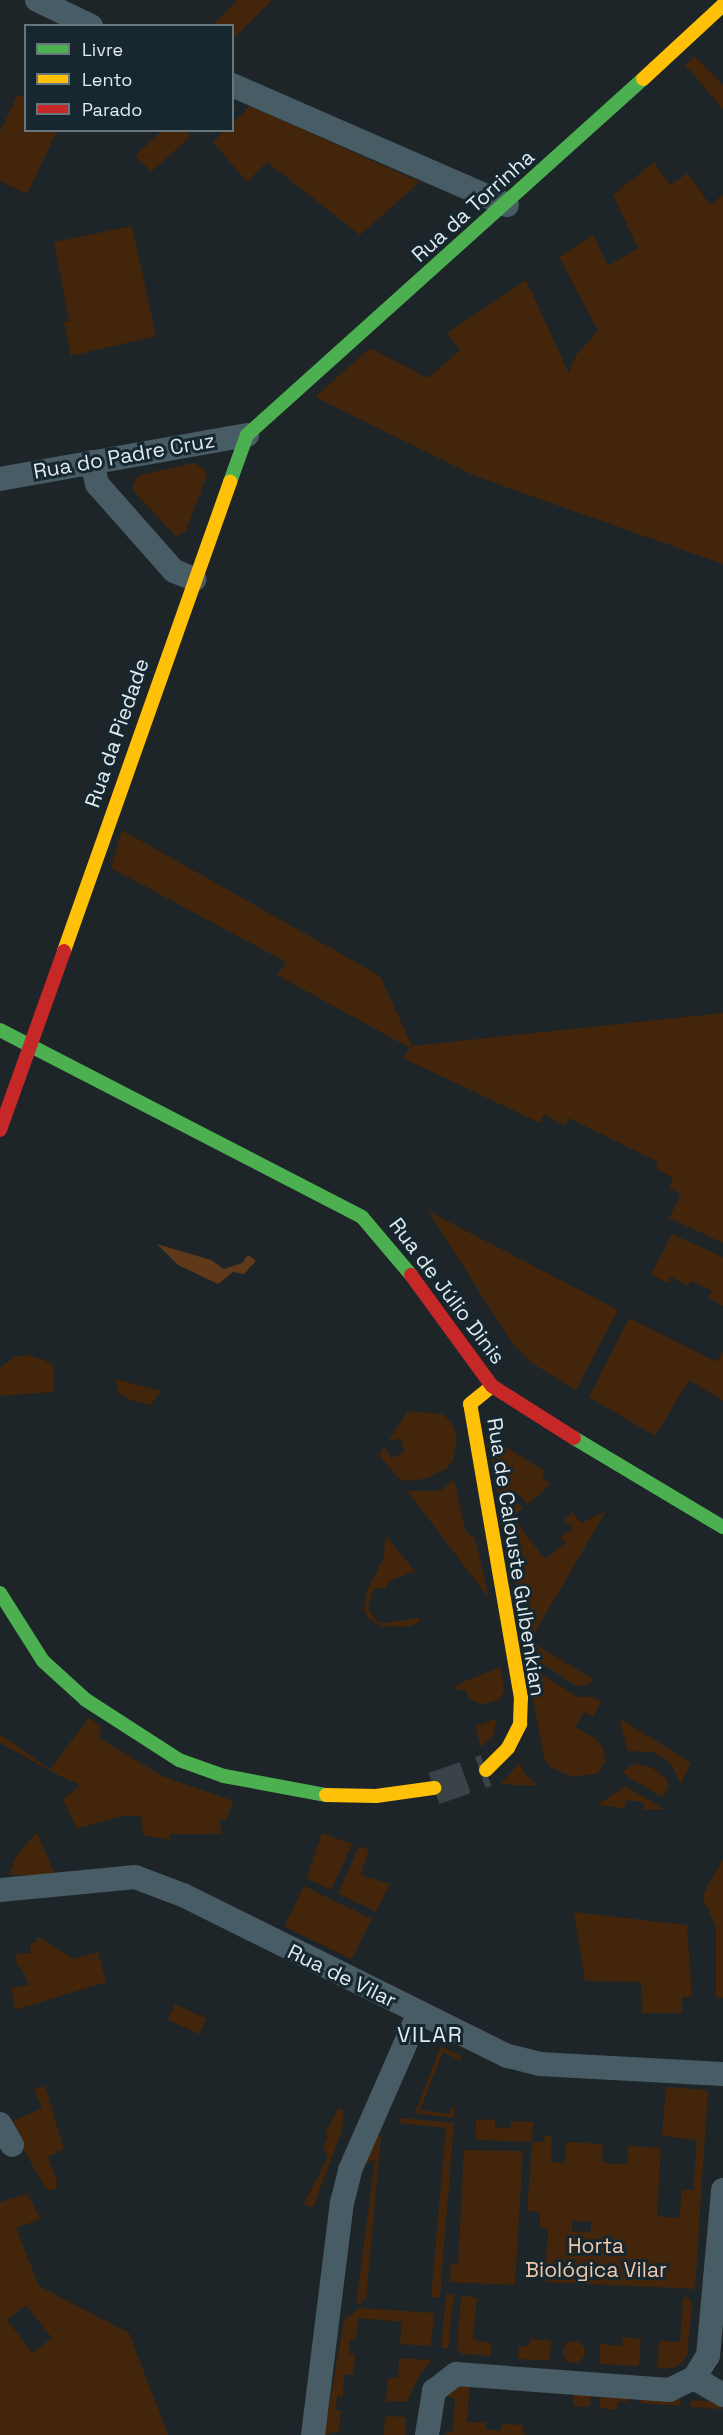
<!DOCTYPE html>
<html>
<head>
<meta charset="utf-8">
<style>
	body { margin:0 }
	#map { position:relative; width:723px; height:2435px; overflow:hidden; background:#1d2529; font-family:"Space Grotesk",sans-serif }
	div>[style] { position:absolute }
	.green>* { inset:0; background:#42250a; transform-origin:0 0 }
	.round { border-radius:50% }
	.water>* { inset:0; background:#5f391a }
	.secondary-tunnel>* { height:33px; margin-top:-16.5px; transform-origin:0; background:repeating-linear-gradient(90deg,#3a4347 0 33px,transparent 0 49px) }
	.street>* { height:24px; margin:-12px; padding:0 12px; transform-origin:12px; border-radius:12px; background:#475c65 }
	.fast>* { height:14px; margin:-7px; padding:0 7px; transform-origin:7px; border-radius:7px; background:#4caf50 }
	.slow>* { height:14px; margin:-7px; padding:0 7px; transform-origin:7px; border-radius:7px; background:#ffc107 }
	.jam>* { height:14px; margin:-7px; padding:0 7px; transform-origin:7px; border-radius:7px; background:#c62828 }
	span { translate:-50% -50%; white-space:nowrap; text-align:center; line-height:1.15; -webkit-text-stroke:6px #17272f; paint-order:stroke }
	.street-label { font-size:21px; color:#e0eaef }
	.park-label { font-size:21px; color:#f2c8a9 }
	.neighbourhood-label { font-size:22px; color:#e0eaef; letter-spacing:1.5px }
	.legend { position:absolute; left:24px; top:24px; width:210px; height:108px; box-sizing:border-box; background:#17272f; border:2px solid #67757c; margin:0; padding:8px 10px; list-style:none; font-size:18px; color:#e0eaef }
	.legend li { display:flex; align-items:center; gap:12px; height:30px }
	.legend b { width:30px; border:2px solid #67757c }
</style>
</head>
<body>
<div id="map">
	<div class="green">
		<i style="clip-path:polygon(237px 0,272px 0,233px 39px,232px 26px,213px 25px)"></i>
		<i style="clip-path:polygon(695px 56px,723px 85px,723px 109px,685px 65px)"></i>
		<i style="clip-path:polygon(18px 94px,25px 98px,26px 130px,57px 131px,27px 194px,0 181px,0 132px)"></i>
		<i style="clip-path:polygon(250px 106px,420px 182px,360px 235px,267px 162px,247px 182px,213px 142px,224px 131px,232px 130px,233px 123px)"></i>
		<i style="clip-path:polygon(163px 130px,186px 131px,191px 136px,151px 172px,135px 155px)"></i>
		<i style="clip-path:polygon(654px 162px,670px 185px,688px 173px,710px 205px,723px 195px,723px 564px,475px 476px,315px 397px,370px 348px,428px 378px,460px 350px,447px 333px,526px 280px,569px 373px,576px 355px,598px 331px,559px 257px,593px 235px,608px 266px,638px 248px,613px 195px)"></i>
		<i style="clip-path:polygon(132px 226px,156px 336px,71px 356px,64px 322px,69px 321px,54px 242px)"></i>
		<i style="clip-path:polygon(194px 463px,204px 469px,207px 475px,186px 531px,176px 536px,133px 491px,133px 484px,139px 475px)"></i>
		<i style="clip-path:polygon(122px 830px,380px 976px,412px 1046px,723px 1013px,723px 1243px,669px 1218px,681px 1194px,669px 1188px,673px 1178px,655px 1168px,658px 1162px,569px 1118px,565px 1125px,544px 1115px,540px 1123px,403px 1058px,410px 1048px,277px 975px,286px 962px,111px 868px)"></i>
		<i style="clip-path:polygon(428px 1211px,618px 1310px,576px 1390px,533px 1364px,512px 1343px)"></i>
		<i style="clip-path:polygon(672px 1234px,723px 1257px,723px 1306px,709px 1298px,712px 1291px,691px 1281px,688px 1286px,671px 1277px,668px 1283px,651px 1275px)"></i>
		<i style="clip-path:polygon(629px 1318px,717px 1362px,723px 1351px,723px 1401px,689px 1380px,655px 1436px,589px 1397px)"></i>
		<i style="clip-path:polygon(29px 1355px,53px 1364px,53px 1392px,0 1396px,0 1368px,14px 1357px)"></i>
		<i style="clip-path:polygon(115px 1379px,161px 1391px,151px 1405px,136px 1402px,119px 1394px)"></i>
		<i style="clip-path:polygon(408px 1411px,443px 1414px,454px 1427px,457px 1438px,453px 1461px,446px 1469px,425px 1479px,405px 1481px,397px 1477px,379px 1455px,384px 1447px,391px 1458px,404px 1453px,401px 1439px,389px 1440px)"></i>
		<i style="clip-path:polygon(486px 1435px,545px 1471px,542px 1477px,550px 1485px,528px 1504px,516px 1492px,498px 1495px)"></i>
		<i style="clip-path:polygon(454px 1480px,466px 1532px,475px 1538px,489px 1598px,407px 1491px,440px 1491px)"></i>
		<i style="clip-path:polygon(514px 1499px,523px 1508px,512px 1517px,545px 1559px,565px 1543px,561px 1537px,573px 1528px,564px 1520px,572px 1512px,581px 1523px,606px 1511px,530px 1641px,594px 1680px,585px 1685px,576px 1686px,528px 1654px,499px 1502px)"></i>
		<i style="clip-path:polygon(386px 1536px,415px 1571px,390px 1581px,385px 1588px,373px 1589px,368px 1608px,376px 1620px,383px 1623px,418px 1618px,420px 1622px,411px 1626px,383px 1627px,368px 1618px,364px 1610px,366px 1593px,383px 1559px)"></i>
		<i style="clip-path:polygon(527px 1665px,578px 1697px,594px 1697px,601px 1702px,593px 1717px,584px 1712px,575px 1727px,597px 1739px,604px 1750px,605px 1762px,597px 1774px,571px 1777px,551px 1767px,544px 1758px)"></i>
		<i style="clip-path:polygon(501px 1667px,504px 1691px,500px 1699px,482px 1705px,467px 1697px,466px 1690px,457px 1691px,456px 1685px)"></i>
		<i style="clip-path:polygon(89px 1718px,101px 1726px,99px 1738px,162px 1776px,233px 1801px,226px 1821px,219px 1819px,222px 1834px,169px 1834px,169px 1840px,143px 1835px,141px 1816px,121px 1816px,77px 1829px,63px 1800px,80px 1785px,58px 1775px,0 1743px,0 1734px,50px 1769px)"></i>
		<i style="clip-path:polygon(619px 1718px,691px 1763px,681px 1784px,671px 1764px,662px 1757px,652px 1752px,628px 1751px)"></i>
		<i style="clip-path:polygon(496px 1719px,494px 1735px,481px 1747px,475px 1726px)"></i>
		<i style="clip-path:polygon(519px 1763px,526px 1775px,538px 1786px,501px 1784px)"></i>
		<i style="clip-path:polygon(633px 1764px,651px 1767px,666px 1778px,669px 1787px,662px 1797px,622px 1773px)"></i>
		<i style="clip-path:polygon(625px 1786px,664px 1809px,643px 1810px,644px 1802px,626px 1800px,624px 1808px,597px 1805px)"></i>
		<i style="clip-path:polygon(37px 1832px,55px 1875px,9px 1875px,16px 1856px)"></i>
		<i style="clip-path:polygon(322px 1833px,352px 1844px,331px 1890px,306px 1878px)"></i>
		<i style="clip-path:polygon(359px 1846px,369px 1850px,361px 1875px,390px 1884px,376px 1912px,338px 1893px)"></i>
		<i style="clip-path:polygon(723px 1859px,723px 1998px,716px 1998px,716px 1928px,702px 1896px)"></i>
		<i style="left:304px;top:1886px;width:75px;height:45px;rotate:26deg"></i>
		<i style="clip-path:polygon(574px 1912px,687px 1925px,692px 1997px,682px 1997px,682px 2013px,642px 2013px,641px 1982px,585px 1981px)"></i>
		<i style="clip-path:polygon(37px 1936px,74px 1959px,98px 1952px,106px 1982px,15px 2010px,11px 1988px,29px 1985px,21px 1967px,17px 1967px,16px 1954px,31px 1953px,30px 1943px,37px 1942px)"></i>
		<i style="left:175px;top:2004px;width:35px;height:17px;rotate:25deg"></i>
		<i style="clip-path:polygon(441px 2046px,461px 2056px,461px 2061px,443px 2052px,420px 2110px,450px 2114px,451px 2107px,455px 2108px,454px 2118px,415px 2113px)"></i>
		<i style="clip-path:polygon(45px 2086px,64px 2149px,48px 2157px,57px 2181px,57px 2188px,50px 2191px,44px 2186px,9px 2123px,42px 2108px,34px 2089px)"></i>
		<i style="clip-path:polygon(evenodd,666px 2087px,708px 2090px,695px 2289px,545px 2282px,548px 2229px,540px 2228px,540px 2212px,527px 2211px,532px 2142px,475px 2140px,476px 2119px,495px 2120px,495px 2127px,510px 2128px,511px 2121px,533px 2122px,532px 2142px,544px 2142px,545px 2135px,552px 2136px,551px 2162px,565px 2163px,566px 2142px,603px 2144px,602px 2162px,614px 2164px,627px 2164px,628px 2146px,661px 2148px,657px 2216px,679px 2218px,682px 2189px,693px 2190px,697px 2140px,662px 2136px,666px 2087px,572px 2221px,591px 2222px,591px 2232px,572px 2231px,572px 2221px)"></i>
		<i style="clip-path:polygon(338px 2108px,344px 2111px,342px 2130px,313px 2208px,304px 2204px,328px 2156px,323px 2148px,328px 2136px,325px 2134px)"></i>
		<i style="clip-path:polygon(400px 2118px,454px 2123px,440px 2297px,431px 2297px,446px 2128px,399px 2123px,395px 2136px)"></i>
		<i style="clip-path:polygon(370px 2136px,381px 2136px,366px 2299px,356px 2305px,375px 2159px,358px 2168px)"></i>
		<i style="clip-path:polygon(464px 2150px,523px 2151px,515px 2285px,449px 2282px,451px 2263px,458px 2264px)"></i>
		<i style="clip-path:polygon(evenodd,27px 2194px,41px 2219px,16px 2228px,39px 2286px,129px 2333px,168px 2435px,0 2435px,0 2202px,27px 2194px,26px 2305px,52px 2338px,32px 2353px,7px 2320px,26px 2305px)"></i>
		<i style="clip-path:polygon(446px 2294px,454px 2295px,448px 2348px,441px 2348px)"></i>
		<i style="clip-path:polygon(461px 2295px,477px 2298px,473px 2340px,492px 2343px,490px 2356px,462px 2354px,457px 2349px)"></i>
		<i style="clip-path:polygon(683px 2297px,688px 2297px,692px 2304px,687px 2356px,677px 2367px,657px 2369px,659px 2341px,680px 2342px)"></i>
		<i style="clip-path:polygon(360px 2308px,434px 2313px,431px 2346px,400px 2344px,402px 2322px,358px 2318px,356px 2339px,350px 2340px,349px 2354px,355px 2354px,353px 2375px,344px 2375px,343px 2397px,337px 2396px,336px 2410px,341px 2411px,339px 2431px,324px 2435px,344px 2320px)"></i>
		<i style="clip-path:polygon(623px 2337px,641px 2339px,639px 2366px,599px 2364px,600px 2344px,622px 2346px)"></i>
		<i style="clip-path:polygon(530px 2339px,551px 2341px,550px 2361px,518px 2359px,519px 2346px,529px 2346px)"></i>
		<i class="round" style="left:563px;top:2341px;width:22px;height:22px"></i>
		<i style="clip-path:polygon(399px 2358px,431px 2360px,419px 2376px,407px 2402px,386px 2401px,388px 2378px,398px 2378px)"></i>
		<i style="clip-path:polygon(470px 2378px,467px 2422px,486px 2423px,486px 2429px,501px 2431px,502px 2424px,523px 2425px,523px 2434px,528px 2435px,443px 2435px,453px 2430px,455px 2399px,448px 2396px,450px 2388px)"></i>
		<i style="left:574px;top:2387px;width:17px;height:19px;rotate:3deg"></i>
		<i style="clip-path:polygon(601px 2389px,628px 2391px,627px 2402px,618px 2401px,617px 2410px,599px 2408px)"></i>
		<i style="left:640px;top:2396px;width:41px;height:7px;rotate:4deg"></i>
		<i style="left:691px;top:2400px;width:32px;height:7px;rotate:4deg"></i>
		<i style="clip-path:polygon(385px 2416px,406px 2417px,406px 2435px,375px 2435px,384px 2435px)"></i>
	</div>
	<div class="water">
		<i style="clip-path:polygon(157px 1244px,211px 1260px,224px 1269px,242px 1263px,248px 1255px,256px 1261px,244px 1274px,233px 1272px,218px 1284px,178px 1265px)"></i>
	</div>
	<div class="secondary-tunnel">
		<i style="left:434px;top:1788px;width:55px;rotate:-19.1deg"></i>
	</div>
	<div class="street">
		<i style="left:37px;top:0;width:60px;rotate:25.7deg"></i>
		<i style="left:232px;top:85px;width:300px;rotate:23.6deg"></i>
		<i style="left:92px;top:462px;width:23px;rotate:77deg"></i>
		<i style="left:97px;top:484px;width:116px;rotate:48.5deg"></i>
		<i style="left:174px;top:571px;width:22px;rotate:22deg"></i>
		<i style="left:0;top:479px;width:251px;rotate:-10.1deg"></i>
		<i style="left:0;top:1890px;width:136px;rotate:-5.5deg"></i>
		<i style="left:135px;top:1877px;width:51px;rotate:20.6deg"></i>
		<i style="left:183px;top:1895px;width:363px;rotate:26.4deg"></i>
		<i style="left:508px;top:2056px;width:32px;rotate:14deg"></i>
		<i style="left:539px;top:2064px;width:184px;rotate:3.1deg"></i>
		<i style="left:0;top:2124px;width:24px;rotate:60deg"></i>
		<i style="left:694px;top:2378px;width:34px;rotate:30deg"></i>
		<i style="left:313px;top:2435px;width:234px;rotate:-82.9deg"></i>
		<i style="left:342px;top:2203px;width:34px;rotate:-76deg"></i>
		<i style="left:350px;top:2170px;width:171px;rotate:-66.3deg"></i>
		<i style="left:427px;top:2435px;width:45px;rotate:-81deg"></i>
		<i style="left:434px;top:2391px;width:28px;rotate:-38deg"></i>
		<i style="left:456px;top:2374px;width:214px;rotate:4.3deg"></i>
		<i style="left:669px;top:2390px;width:28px;rotate:-26deg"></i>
		<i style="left:694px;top:2378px;width:26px;rotate:-58deg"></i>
		<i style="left:708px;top:2356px;width:167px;rotate:-84.8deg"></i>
	</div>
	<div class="fast">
		<i style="left:230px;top:482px;width:50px;rotate:-70.1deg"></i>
		<i style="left:247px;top:435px;width:532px;rotate:-41.96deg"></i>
		<i style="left:0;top:1030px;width:407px;rotate:27.3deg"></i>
		<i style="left:362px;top:1217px;width:76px;rotate:49.8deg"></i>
		<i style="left:574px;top:1438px;width:174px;rotate:30.9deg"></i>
		<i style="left:0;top:1593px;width:80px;rotate:57.7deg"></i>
		<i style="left:43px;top:1661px;width:58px;rotate:42.2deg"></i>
		<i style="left:86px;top:1700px;width:111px;rotate:32.8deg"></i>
		<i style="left:179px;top:1760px;width:48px;rotate:19.6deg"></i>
		<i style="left:224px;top:1776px;width:104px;rotate:10.6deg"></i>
	</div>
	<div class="slow">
		<i style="left:643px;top:79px;width:109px;rotate:-42.8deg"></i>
		<i style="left:64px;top:951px;width:498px;rotate:-70.5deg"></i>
		<i style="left:486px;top:1770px;width:31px;rotate:-45deg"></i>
		<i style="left:508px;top:1748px;width:27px;rotate:-63deg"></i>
		<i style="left:520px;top:1724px;width:26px;rotate:-88deg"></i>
		<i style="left:521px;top:1698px;width:298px;rotate:-99.8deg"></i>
		<i style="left:470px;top:1404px;width:28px;rotate:-39deg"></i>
		<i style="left:326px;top:1795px;width:50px;rotate:1.1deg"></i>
		<i style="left:376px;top:1796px;width:59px;rotate:-7.9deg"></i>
	</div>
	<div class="jam">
		<i style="left:0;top:1130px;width:190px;rotate:-70.3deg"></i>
		<i style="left:411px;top:1275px;width:137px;rotate:53.9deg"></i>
		<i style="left:492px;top:1386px;width:97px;rotate:32.4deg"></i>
	</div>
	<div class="street-label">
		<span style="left:473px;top:206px;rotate:-42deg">Rua da Torrinha</span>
		<span style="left:124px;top:456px;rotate:-10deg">Rua do Padre Cruz</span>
		<span style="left:117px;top:733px;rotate:-71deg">Rua da Piedade</span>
		<span style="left:447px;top:1291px;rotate:53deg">Rua de Júlio Dinis</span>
		<span style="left:516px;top:1557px;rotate:81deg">Rua de Calouste Gulbenkian</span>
		<span style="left:342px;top:1976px;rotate:26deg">Rua de Vilar</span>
	</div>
	<div class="park-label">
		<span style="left:596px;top:2258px">Horta<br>Biológica Vilar</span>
	</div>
	<div class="neighbourhood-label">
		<span style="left:430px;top:2035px">VILAR</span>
	</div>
	<ul class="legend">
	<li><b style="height:8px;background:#4caf50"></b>Livre</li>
	<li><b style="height:8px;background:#ffc107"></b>Lento</li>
	<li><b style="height:8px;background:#c62828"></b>Parado</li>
	</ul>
</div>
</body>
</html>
